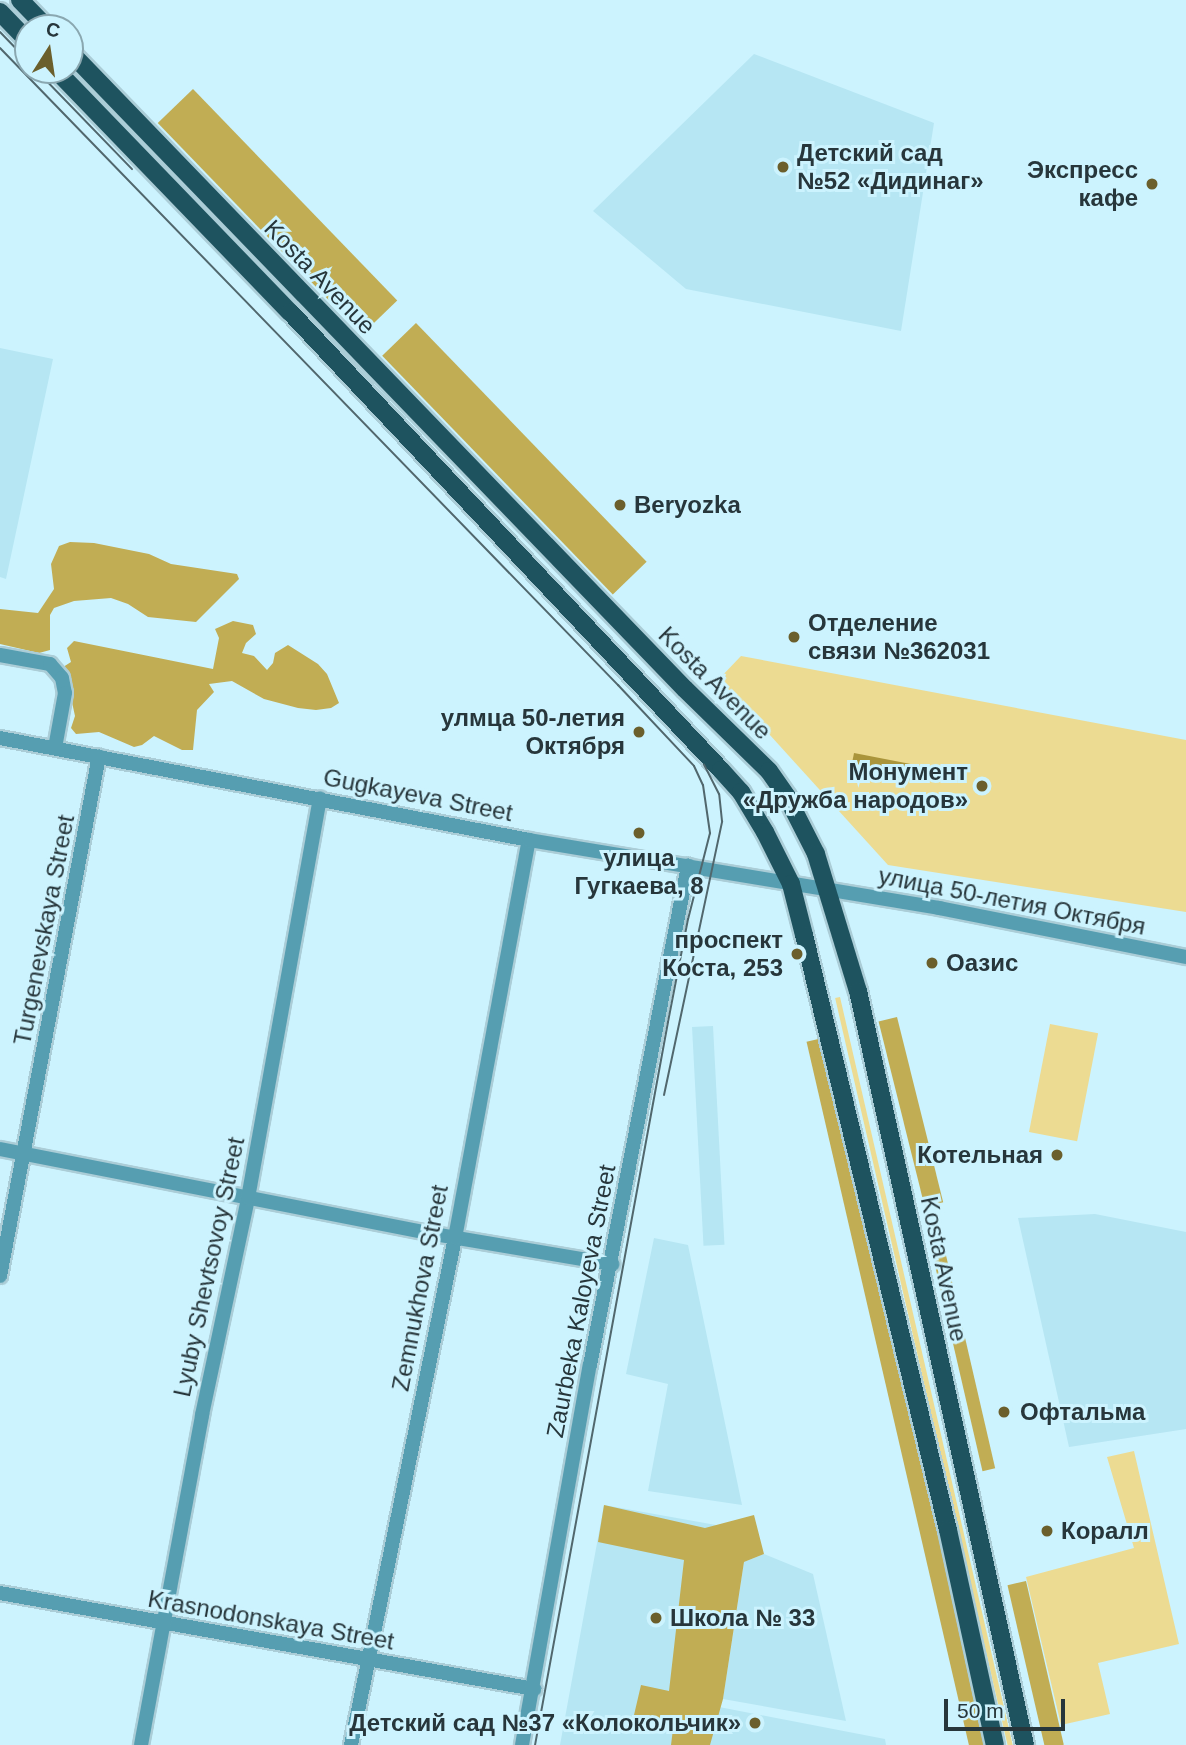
<!DOCTYPE html>
<html>
<head>
<meta charset="utf-8">
<style>
	body { margin:0 }
	#map { position:relative; width:1186px; height:1745px; overflow:hidden; background:#ccf3fe; font-family:Helvetica,sans-serif }
	div>[style] { position:absolute }
	.built>* { inset:0; background:#b6e6f3; transform-origin:0 0 }
	.green>* { inset:0; background:#ecdb92; transform-origin:0 0 }
	.forest>* { inset:0; background:#c1ad54; transform-origin:0 0 }
	.water>* { inset:0; background:#aa953b; transform-origin:0 0 }
	.roads { filter:drop-shadow(2px 0 #abcdd7) drop-shadow(-2px 0 #abcdd7) drop-shadow(0 2px #abcdd7) drop-shadow(0 -2px #abcdd7) }
	.minor>* { height:14px; margin:-7px; padding:0 7px; transform-origin:7px; border-radius:7px; background:#569eb1 }
	.tertiary>* { height:14px; margin:-7px; padding:0 7px; transform-origin:7px; border-radius:7px; background:#569eb1 }
	.primary>* { height:18px; margin:-9px; padding:0 9px; transform-origin:9px; border-radius:9px; background:#1e535f }
	.tram>* { height:2px; margin:-1px; padding:0 1px; transform-origin:1px; border-radius:1px; background:#51676d }
	.dots>* { width:19px; height:19px; translate:-50% -50%; box-sizing:border-box; border:4px solid #ccf3fe; border-radius:50% }
	span { translate:-50% -50%; white-space:nowrap; text-align:center; line-height:1.15; -webkit-text-stroke:6px #ccf3fe; paint-order:stroke }
	.poi-label { font-size:24px; color:#27363b; font-weight:700 }
	.left { translate:0 -50%; text-align:left }
	.right { translate:-100% -50%; text-align:right }
	.street-label { font-size:24px; color:#27363b }
	.north { position:absolute; left:14px; top:14px; width:70px; height:70px; box-sizing:border-box; background:#ccf3fe; border:2px solid #8aa7b0; border-radius:50%; rotate:12deg; font-size:19px; font-weight:700; line-height:28px; text-align:center; color:#27363b }
	.north::after { content:''; display:block; margin:auto; width:24px; height:32px; background:#6b5f2c; clip-path:polygon(50% 0,100% 100%,50% 72%,0 100%) }
	.scale { position:absolute; left:944px; top:1699px; width:121px; height:32px; box-sizing:border-box; border:4px solid #27363b; border-top:0; padding-left:9px; font-size:21px; line-height:24px; white-space:nowrap; color:#27363b; -webkit-text-stroke:5px #ccf3fe; paint-order:stroke }
</style>
</head>
<body>
<div id="map">
	<div class="built">
		<i style="clip-path:polygon(754px 54px,934px 123px,901px 331px,686px 289px,593px 211px)"></i>
		<i style="clip-path:polygon(0 348px,53px 359px,6px 579px,0 577px)"></i>
		<i style="left:713px;top:1026px;width:219px;height:21px;rotate:87deg"></i>
		<i style="clip-path:polygon(1095px 1214px,1186px 1232px,1186px 1429px,1069px 1447px,1018px 1218px)"></i>
		<i style="clip-path:polygon(654px 1238px,688px 1245px,742px 1505px,648px 1491px,668px 1384px,626px 1374px)"></i>
		<i style="clip-path:polygon(604px 1505px,744px 1530px,714px 1706px,885px 1739px,886px 1745px,560px 1745px)"></i>
		<i style="clip-path:polygon(764px 1554px,813px 1574px,846px 1721px,723px 1699px,744px 1562px)"></i>
	</div>
	<div class="green">
		<i style="clip-path:polygon(741px 656px,1186px 740px,1186px 912px,888px 865px,719px 679px)"></i>
		<i style="left:840px;top:997px;width:768px;height:5px;rotate:77deg"></i>
		<i style="left:1050px;top:1024px;width:49px;height:110px;rotate:11deg"></i>
		<i style="clip-path:polygon(1134px 1451px,1179px 1644px,1098px 1663px,1110px 1714px,1061px 1725px,1026px 1577px,1134px 1548px,1107px 1457px)"></i>
	</div>
	<div class="forest">
		<i style="left:193px;top:89px;width:294px;height:49px;rotate:46deg"></i>
		<i style="left:416px;top:323px;width:332px;height:47px;rotate:46deg"></i>
		<i style="clip-path:polygon(70px 542px,94px 543px,149px 554px,171px 564px,237px 574px,239px 579px,196px 622px,148px 617px,128px 604px,111px 598px,74px 601px,54px 608px,50px 615px,50px 650px,39px 653px,0 644px,0 609px,38px 613px,54px 589px,51px 564px,59px 546px)"></i>
		<i style="clip-path:polygon(233px 621px,253px 625px,256px 634px,246px 643px,242px 653px,254px 656px,267px 670px,273px 663px,275px 653px,288px 645px,318px 664px,327px 674px,339px 703px,331px 708px,316px 710px,298px 708px,264px 699px,232px 681px,209px 684px,214px 692px,197px 710px,193px 750px,182px 750px,154px 736px,142px 745px,134px 747px,99px 732px,76px 734px,71px 728px,75px 716px,70px 693px,60px 669px,71px 662px,67px 648px,74px 641px,213px 669px,219px 638px,215px 629px)"></i>
		<i style="left:897px;top:1017px;width:191px;height:19px;rotate:76deg"></i>
		<i style="left:827px;top:1037px;width:727px;height:21px;rotate:77deg"></i>
		<i style="left:945px;top:1251px;width:223px;height:13px;rotate:77deg"></i>
		<i style="clip-path:polygon(604px 1505px,705px 1528px,754px 1515px,764px 1554px,744px 1562px,723px 1699px,710px 1745px,671px 1745px,674px 1721px,634px 1715px,641px 1685px,669px 1691px,684px 1560px,598px 1542px)"></i>
		<i style="left:1026px;top:1581px;width:168px;height:19px;rotate:77deg"></i>
	</div>
	<div class="water">
		<i style="left:854px;top:753px;width:60px;height:16px;rotate:11deg"></i>
	</div>
	<div class="roads">
		<div class="minor">
			<i style="left:0;top:655px;width:51px;rotate:10.2deg"></i>
			<i style="left:50px;top:664px;width:18px;rotate:49deg"></i>
			<i style="left:62px;top:678px;width:15px;rotate:79deg"></i>
			<i style="left:65px;top:693px;width:56px;rotate:100.3deg"></i>
			<i style="left:0;top:1149px;width:442px;rotate:11.1deg"></i>
			<i style="left:434px;top:1234px;width:181px;rotate:9.6deg"></i>
			<i style="left:0;top:1276px;width:529px;rotate:-79.22deg"></i>
			<i style="left:0;top:1593px;width:543px;rotate:10.19deg"></i>
			<i style="left:141px;top:1745px;width:336px;rotate:-79.5deg"></i>
			<i style="left:202px;top:1415px;width:222px;rotate:-78deg"></i>
			<i style="left:248px;top:1198px;width:406px;rotate:-79.8deg"></i>
			<i style="left:351px;top:1745px;width:518px;rotate:-78.41deg"></i>
			<i style="left:455px;top:1238px;width:405px;rotate:-79.5deg"></i>
			<i style="left:522px;top:1745px;width:386px;rotate:-79.9deg"></i>
			<i style="left:590px;top:1365px;width:509px;rotate:-78.89deg"></i>
		</div>
		<div class="tertiary">
			<i style="left:0;top:738px;width:539px;rotate:10.91deg"></i>
			<i style="left:529px;top:840px;width:416px;rotate:9.4deg"></i>
			<i style="left:939px;top:908px;width:252px;rotate:11.2deg"></i>
		</div>
		<div class="primary">
			<i style="left:20px;top:0;width:39px;rotate:46deg"></i>
			<i style="left:0;top:12px;width:40px;rotate:46deg"></i>
			<i style="left:70px;top:52px;width:885px;rotate:46.01deg"></i>
			<i style="left:685px;top:689px;width:117px;rotate:44.3deg"></i>
			<i style="left:769px;top:771px;width:32px;rotate:55deg"></i>
			<i style="left:787px;top:797px;width:64px;rotate:63deg"></i>
			<i style="left:816px;top:854px;width:143px;rotate:73deg"></i>
			<i style="left:858px;top:991px;width:772px;rotate:77.51deg"></i>
			<i style="left:56px;top:70px;width:337px;rotate:46deg"></i>
			<i style="left:290px;top:312px;width:629px;rotate:46.74deg"></i>
			<i style="left:721px;top:770px;width:30px;rotate:48deg"></i>
			<i style="left:741px;top:792px;width:47px;rotate:59deg"></i>
			<i style="left:765px;top:832px;width:58px;rotate:63.4deg"></i>
			<i style="left:791px;top:884px;width:53px;rotate:75.7deg"></i>
			<i style="left:804px;top:935px;width:612px;rotate:76.4deg"></i>
			<i style="left:948px;top:1530px;width:220px;rotate:77.7deg"></i>
		</div>
	</div>
	<div class="tram">
		<i style="left:0;top:32px;width:40px;rotate:46deg"></i>
		<i style="left:0;top:48px;width:888px;rotate:45.87deg"></i>
		<i style="left:618px;top:685px;width:111px;rotate:46.8deg"></i>
		<i style="left:694px;top:766px;width:21px;rotate:65deg"></i>
		<i style="left:703px;top:785px;width:49px;rotate:81.7deg"></i>
		<i style="left:710px;top:833px;width:89px;rotate:104.3deg"></i>
		<i style="left:688px;top:919px;width:105px;rotate:101deg"></i>
		<i style="left:668px;top:1022px;width:735px;rotate:100.42deg"></i>
		<i style="left:36px;top:70px;width:138px;rotate:45.9deg"></i>
		<i style="left:664px;top:1095px;width:280px;rotate:-78deg"></i>
		<i style="left:722px;top:821px;width:27px;rotate:-96deg"></i>
		<i style="left:719px;top:794px;width:33px;rotate:-117deg"></i>
	</div>
	<div class="dots">
		<i style="left:783px;top:167px;background:#6b5f2c"></i>
		<i style="left:1152px;top:184px;background:#6b5f2c"></i>
		<i style="left:620px;top:505px;background:#6b5f2c"></i>
		<i style="left:794px;top:637px;background:#6b5f2c"></i>
		<i style="left:639px;top:732px;background:#6b5f2c"></i>
		<i style="left:982px;top:786px;background:#6b5f2c"></i>
		<i style="left:639px;top:833px;background:#6b5f2c"></i>
		<i style="left:797px;top:954px;background:#6b5f2c"></i>
		<i style="left:932px;top:963px;background:#6b5f2c"></i>
		<i style="left:1057px;top:1155px;background:#6b5f2c"></i>
		<i style="left:1004px;top:1412px;background:#6b5f2c"></i>
		<i style="left:1047px;top:1531px;background:#6b5f2c"></i>
		<i style="left:656px;top:1618px;background:#6b5f2c"></i>
		<i style="left:755px;top:1723px;background:#6b5f2c"></i>
	</div>
	<div class="poi-label">
		<span class="left" style="left:797px;top:167px">Детский сад<br>№52 «Дидинаг»</span>
		<span class="right" style="left:1138px;top:184px">Экспресс<br>кафе</span>
		<span class="left" style="left:634px;top:505px">Beryozka</span>
		<span class="left" style="left:808px;top:637px">Отделение<br>связи №362031</span>
		<span class="right" style="left:625px;top:732px">улмца 50-летия<br>Октября</span>
		<span class="right" style="left:968px;top:786px">Монумент<br>«Дружба народов»</span>
		<span style="left:639px;top:872px">улица<br>Гугкаева, 8</span>
		<span class="right" style="left:783px;top:954px">проспект<br>Коста, 253</span>
		<span class="left" style="left:946px;top:963px">Оазис</span>
		<span class="right" style="left:1043px;top:1155px">Котельная</span>
		<span class="left" style="left:1020px;top:1412px">Офтальма</span>
		<span class="left" style="left:1061px;top:1531px">Коралл</span>
		<span class="left" style="left:670px;top:1618px">Школа № 33</span>
		<span class="right" style="left:741px;top:1723px">Детский сад №37 «Колокольчик»</span>
	</div>
	<div class="street-label">
		<span style="left:320px;top:277px;rotate:46deg">Kosta Avenue</span>
		<span style="left:715px;top:683px;rotate:45deg">Kosta Avenue</span>
		<span style="left:418px;top:795px;rotate:11deg">Gugkayeva Street</span>
		<span style="left:1012px;top:901px;rotate:11deg">улица 50-летия Октября</span>
		<span style="left:44px;top:930px;rotate:-79deg">Turgenevskaya Street</span>
		<span style="left:209px;top:1267px;rotate:-78deg">Lyuby Shevtsovoy Street</span>
		<span style="left:944px;top:1269px;rotate:78deg">Kosta Avenue</span>
		<span style="left:420px;top:1288px;rotate:-79deg">Zemnukhova Street</span>
		<span style="left:581px;top:1301px;rotate:-79deg">Zaurbeka Kaloyeva Street</span>
		<span style="left:271px;top:1620px;rotate:10deg">Krasnodonskaya Street</span>
	</div>
	<div class="north">С</div>
	<div class="scale">50 m</div>
</div>
</body>
</html>
